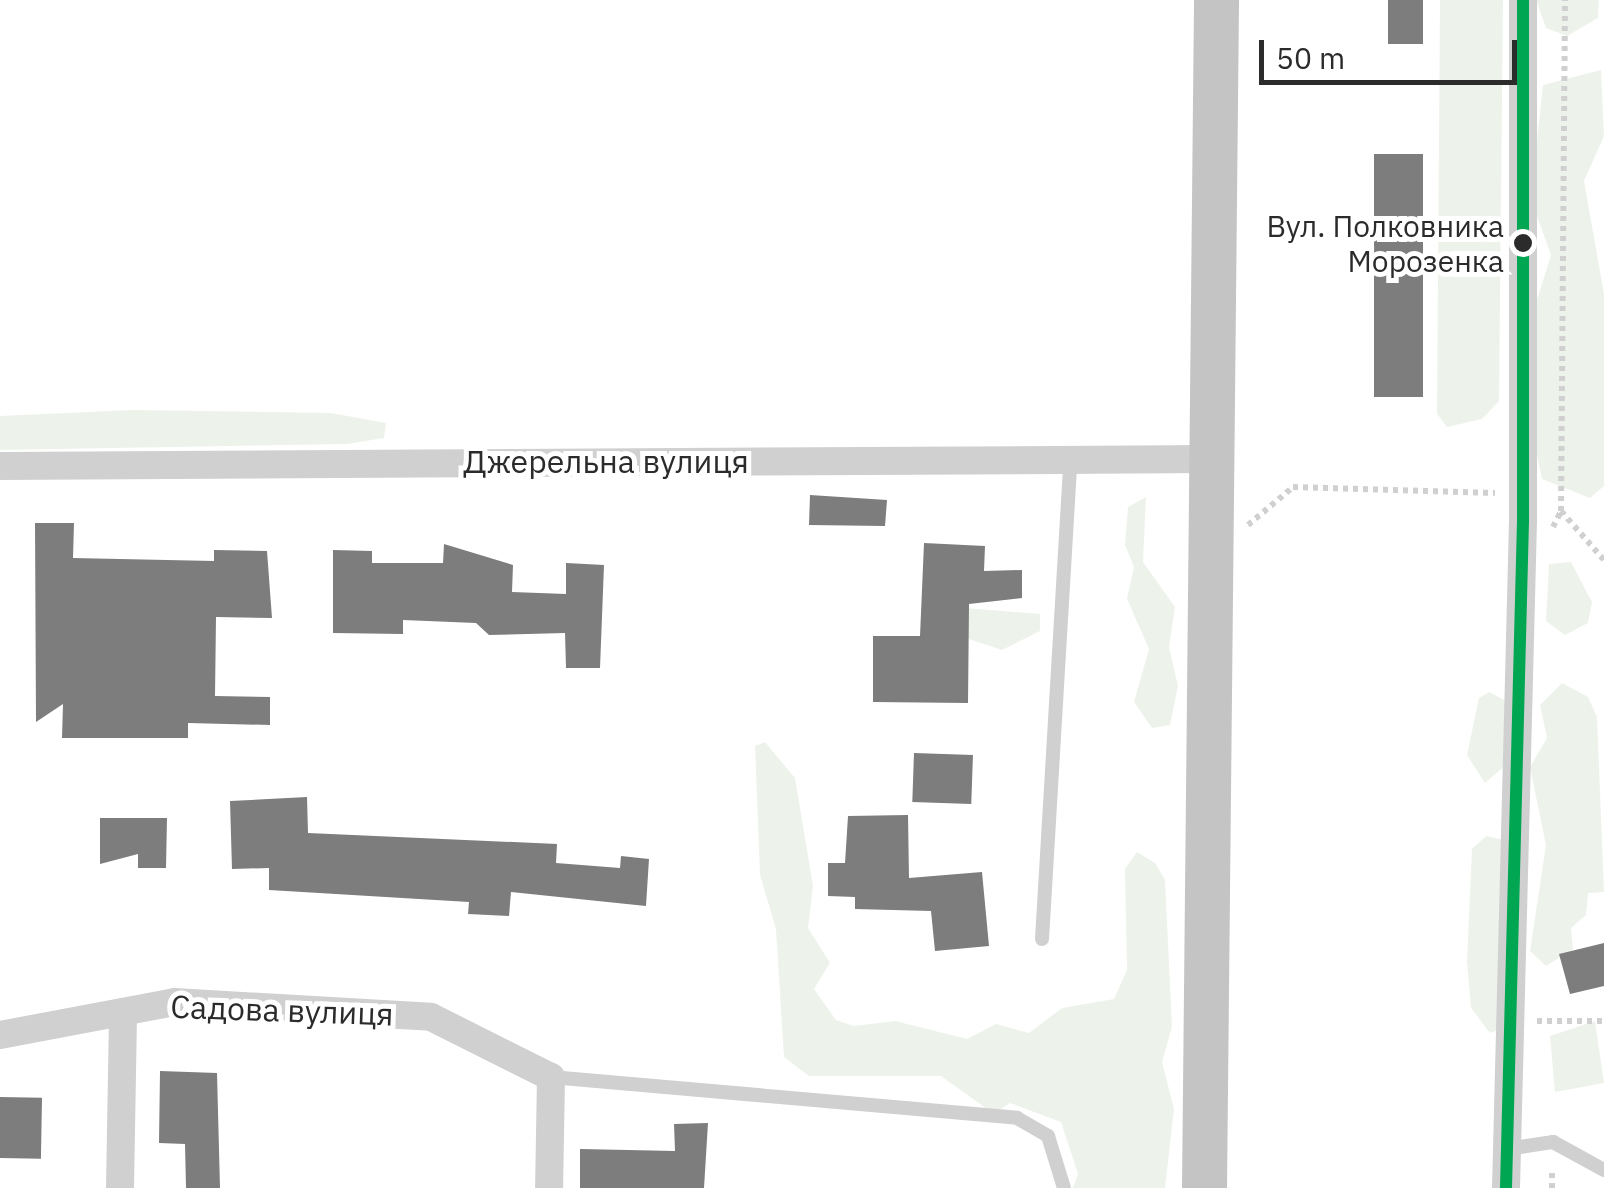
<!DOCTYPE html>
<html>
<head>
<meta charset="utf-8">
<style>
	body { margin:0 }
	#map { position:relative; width:1604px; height:1188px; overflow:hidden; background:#fff; font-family:"IBM Plex Sans",sans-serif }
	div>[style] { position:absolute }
	.green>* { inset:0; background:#edf3ea }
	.building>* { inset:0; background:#7d7d7d; transform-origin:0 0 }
	.path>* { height:6px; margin-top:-3px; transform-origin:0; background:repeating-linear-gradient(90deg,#d0d0d0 0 5px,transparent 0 10px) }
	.lane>* { height:14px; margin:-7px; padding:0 7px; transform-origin:7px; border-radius:7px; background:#d0d0d0 }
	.street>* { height:28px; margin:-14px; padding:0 14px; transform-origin:14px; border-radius:14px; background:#d0d0d0 }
	.primary>* { height:45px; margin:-22.5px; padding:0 22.5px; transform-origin:22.5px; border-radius:22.5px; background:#c4c4c4 }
	.bus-1>* { height:12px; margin:-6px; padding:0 6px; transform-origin:6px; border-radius:6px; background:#00a651 }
	.dots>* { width:28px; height:28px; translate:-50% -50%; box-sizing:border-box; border:5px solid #fff; border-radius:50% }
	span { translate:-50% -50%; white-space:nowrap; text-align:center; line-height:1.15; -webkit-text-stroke:10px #fff; paint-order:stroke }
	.bus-label { font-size:30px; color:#2b2b2b }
	.right { translate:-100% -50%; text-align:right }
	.street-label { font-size:32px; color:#2b2b2b }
	.scale { position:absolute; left:1259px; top:40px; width:258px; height:45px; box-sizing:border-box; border:5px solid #2b2b2b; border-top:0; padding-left:12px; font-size:30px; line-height:35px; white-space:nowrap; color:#2b2b2b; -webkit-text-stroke:8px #fff; paint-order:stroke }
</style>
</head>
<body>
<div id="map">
	<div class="green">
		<i style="clip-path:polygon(1440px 0,1503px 0,1499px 401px,1482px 419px,1447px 427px,1437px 414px)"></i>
		<i style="clip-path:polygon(1536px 0,1599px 0,1598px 18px,1567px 36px,1546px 28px)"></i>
		<i style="clip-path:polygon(1601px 70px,1604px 136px,1584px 181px,1604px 294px,1604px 486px,1590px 498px,1542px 479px,1531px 427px,1536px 303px,1551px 255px,1534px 208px,1534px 168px,1543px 85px)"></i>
		<i style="clip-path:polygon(133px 410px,331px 413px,386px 423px,384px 438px,347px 444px,0 450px,0 416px)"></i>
		<i style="clip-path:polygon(1146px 497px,1143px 562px,1175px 607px,1169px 647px,1178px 686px,1170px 725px,1152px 728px,1134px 702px,1149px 649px,1127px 599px,1134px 567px,1125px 545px,1128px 507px)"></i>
		<i style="clip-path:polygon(1571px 562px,1592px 602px,1588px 623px,1565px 635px,1546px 621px,1549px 564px)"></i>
		<i style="clip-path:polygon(953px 607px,1040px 614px,1040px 631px,1002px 650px,942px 630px)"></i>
		<i style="clip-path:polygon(1562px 683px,1588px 697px,1597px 717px,1604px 892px,1588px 893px,1586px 915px,1571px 928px,1573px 949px,1546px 966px,1530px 951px,1546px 845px,1530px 767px,1547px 738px,1540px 705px)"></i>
		<i style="clip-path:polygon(1489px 692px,1506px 701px,1507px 764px,1485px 783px,1467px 755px,1479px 698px)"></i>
		<i style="clip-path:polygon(765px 742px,795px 778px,813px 886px,808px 928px,830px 963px,814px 989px,836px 1020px,854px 1026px,895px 1021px,967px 1039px,996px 1024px,1029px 1033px,1062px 1008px,1114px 999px,1127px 970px,1125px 869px,1137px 852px,1155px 863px,1165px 880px,1172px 1027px,1162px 1062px,1174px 1109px,1165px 1188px,1073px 1188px,1078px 1174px,1061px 1122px,1010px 1103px,994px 1114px,941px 1076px,809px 1076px,784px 1057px,776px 929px,760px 875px,755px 746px)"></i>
		<i style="clip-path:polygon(1486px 836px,1504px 840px,1506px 1027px,1490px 1033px,1471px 1008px,1467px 962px,1472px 849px)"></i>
		<i style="clip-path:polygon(1595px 1021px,1604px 1083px,1555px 1092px,1550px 1036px)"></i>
	</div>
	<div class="building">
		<i style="left:1388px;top:0;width:35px;height:44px"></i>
		<i style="left:1374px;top:154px;width:49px;height:243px"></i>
		<i style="clip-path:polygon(810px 495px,887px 500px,885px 526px,809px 525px)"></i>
		<i style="clip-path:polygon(35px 523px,74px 523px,73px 558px,214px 561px,214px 550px,267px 551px,272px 618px,216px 617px,215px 696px,270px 697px,270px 725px,188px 723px,188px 738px,62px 738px,63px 704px,36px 722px)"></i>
		<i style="clip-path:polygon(924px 543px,985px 546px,984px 571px,1022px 570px,1022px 598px,969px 604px,968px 703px,873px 702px,873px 636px,920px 636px)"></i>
		<i style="clip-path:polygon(444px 544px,513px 565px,512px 592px,566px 594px,566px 563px,604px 565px,600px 668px,566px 668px,565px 633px,489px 635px,476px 623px,403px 620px,403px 634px,333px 633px,333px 550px,372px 551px,372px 563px,443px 563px)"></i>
		<i style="left:914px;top:753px;width:59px;height:49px;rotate:2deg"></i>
		<i style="clip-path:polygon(307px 797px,308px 833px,557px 844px,556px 863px,620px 868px,621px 856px,649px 859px,646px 906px,511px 892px,509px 916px,468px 914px,469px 902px,269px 890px,269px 868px,232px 869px,230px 801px)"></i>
		<i style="clip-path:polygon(908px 815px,909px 878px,982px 872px,989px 946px,935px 951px,931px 911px,855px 909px,855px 897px,828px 896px,828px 863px,845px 863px,848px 816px)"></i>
		<i style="clip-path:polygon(100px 818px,167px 818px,166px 868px,138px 868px,138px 854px,100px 864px)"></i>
		<i style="clip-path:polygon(1604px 943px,1604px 986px,1570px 994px,1559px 954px)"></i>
		<i style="clip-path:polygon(160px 1071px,217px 1073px,220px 1188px,186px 1188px,185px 1144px,159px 1143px)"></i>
		<i style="left:0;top:1097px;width:42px;height:61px;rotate:1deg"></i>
		<i style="clip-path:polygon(708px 1123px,704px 1188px,580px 1188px,580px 1149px,675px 1151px,674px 1124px)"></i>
	</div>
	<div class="path">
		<i style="left:1561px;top:511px;width:65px;rotate:48.7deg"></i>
		<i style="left:1248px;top:525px;width:59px;rotate:-40.2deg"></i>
		<i style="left:1293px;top:487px;width:202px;rotate:1.7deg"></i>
		<i style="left:1553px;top:527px;width:18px;rotate:-63deg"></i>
		<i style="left:1561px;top:511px;width:511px;rotate:-89.55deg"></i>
		<i style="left:1537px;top:1021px;width:67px"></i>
		<i style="left:1552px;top:1188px;width:19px;rotate:-90deg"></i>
	</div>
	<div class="lane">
		<i style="left:1042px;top:939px;width:478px;rotate:-86.6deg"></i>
		<i style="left:551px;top:1077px;width:468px;rotate:5deg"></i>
		<i style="left:1017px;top:1118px;width:36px;rotate:30deg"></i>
		<i style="left:1048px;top:1136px;width:54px;rotate:72.9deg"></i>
		<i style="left:1507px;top:1149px;width:47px;rotate:-8.7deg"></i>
		<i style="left:1553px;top:1142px;width:58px;rotate:28.8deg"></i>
	</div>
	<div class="street">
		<i style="left:0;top:466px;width:1211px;rotate:-0.33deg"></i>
		<i style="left:0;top:1035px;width:177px;rotate:-10.7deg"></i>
		<i style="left:174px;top:1002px;width:257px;rotate:3.3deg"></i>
		<i style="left:431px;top:1017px;width:134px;rotate:26.6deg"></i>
		<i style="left:551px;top:1077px;width:111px;rotate:91deg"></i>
		<i style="left:120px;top:1188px;width:176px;rotate:-89deg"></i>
		<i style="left:1506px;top:1188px;width:667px;rotate:-88.54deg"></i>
		<i style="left:1523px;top:521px;width:521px;rotate:-90deg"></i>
	</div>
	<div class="primary">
		<i style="left:1204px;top:1188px;width:1188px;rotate:-89.42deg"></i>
	</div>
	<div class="bus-1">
		<i style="left:1506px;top:1188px;width:667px;rotate:-88.54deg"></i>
		<i style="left:1523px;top:521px;width:521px;rotate:-90deg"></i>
	</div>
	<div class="dots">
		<i style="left:1523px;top:243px;background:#2b2b2b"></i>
	</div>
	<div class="bus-label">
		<span class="right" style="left:1504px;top:243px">Вул. Полковника<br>Морозенка</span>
	</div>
	<div class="street-label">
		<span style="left:606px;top:461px">Джерельна вулиця</span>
		<span style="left:282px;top:1010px;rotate:2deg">Садова вулиця</span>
	</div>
	<div class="scale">50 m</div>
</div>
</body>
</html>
